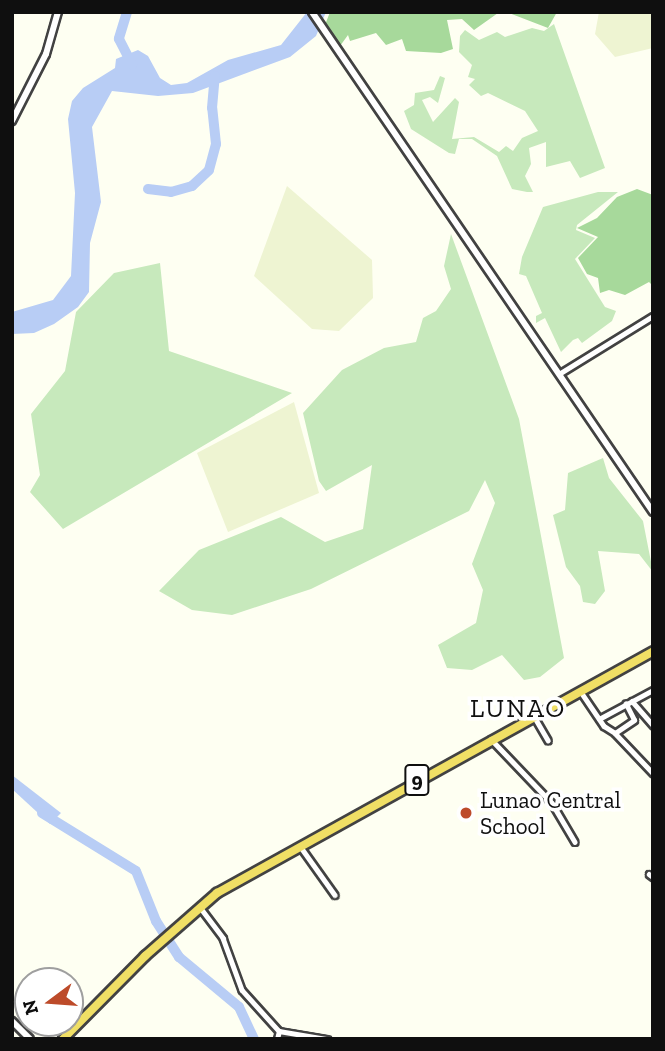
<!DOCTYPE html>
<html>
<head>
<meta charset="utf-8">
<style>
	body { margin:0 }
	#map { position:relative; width:665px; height:1051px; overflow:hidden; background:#fefff2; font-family:"Zilla Slab",serif }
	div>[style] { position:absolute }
	.farmland>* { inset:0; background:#eef4d2 }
	.green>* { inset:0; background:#c7e9bc }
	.forest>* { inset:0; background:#a7d99b }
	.water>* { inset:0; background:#b8cdf5 }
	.river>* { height:10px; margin:-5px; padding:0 5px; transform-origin:5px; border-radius:5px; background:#b8cdf5 }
	.roads { filter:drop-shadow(2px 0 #424242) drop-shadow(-2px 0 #424242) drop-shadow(0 2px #424242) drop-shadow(0 -2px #424242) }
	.minor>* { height:4.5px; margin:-2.25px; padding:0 2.25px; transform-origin:2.25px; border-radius:2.25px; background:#fff }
	.tertiary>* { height:6px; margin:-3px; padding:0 3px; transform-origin:3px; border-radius:3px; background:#fff }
	.trunk>* { height:8px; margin:-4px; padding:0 4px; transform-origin:4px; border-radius:4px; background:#f0df65 }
	.dots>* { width:19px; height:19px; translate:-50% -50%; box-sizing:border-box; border:4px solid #fff; border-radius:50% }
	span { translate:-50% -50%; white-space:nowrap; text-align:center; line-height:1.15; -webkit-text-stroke:7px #fff; paint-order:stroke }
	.shield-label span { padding:2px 5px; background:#fff; border:2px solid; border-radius:5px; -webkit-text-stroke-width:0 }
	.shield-label { font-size:21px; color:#0f0f0f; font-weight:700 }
	.poi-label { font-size:23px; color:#0f0f0f }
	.left { translate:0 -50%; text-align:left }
	.quarter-label { font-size:26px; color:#0f0f0f; letter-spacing:2px }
	.frame { position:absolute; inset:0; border:14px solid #0f0f0f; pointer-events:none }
	.north { position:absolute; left:14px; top:967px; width:70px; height:70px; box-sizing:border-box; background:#fff; border:2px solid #9f9f9f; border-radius:50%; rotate:254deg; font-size:19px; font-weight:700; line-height:28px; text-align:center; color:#0f0f0f }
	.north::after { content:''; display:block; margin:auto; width:24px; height:32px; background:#bd4b2a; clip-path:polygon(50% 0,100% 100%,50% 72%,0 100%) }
</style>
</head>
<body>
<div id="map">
	<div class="farmland">
		<i style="clip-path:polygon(599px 12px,653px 12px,653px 48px,615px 57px,595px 34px)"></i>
		<i style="clip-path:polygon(287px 186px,372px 260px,373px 298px,339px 331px,312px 329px,254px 276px)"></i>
		<i style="clip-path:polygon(294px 402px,319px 493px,228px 532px,197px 453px)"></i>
	</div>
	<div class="green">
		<i style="clip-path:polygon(554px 24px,605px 168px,580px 178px,570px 161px,546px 167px,546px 142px,529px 148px,531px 164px,525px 176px,533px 192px,527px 192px,512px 189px,497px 156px,472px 139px,459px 139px,455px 154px,449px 153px,411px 129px,404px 111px,414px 105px,415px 93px,434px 90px,440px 76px,445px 78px,438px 103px,430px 97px,422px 100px,433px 122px,455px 98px,459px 102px,452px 139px,474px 137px,499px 152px,506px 146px,513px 151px,522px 138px,538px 131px,525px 111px,488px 93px,481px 96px,469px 85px,475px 79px,468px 77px,472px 65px,459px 52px,460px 36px,465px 30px,479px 40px,497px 32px,505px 37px,532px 28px,544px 31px)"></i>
		<i style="clip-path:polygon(598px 192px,618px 192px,577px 225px,576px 230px,595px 238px,575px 259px,605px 307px,616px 311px,612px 321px,582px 343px,578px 338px,573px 340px,561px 352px,545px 318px,536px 323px,536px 316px,542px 313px,526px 276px,519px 274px,522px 257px,543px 207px)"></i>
		<i style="clip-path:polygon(451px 234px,519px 419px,564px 658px,540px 677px,524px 680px,502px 655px,472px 670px,447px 668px,438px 645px,476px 623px,483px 590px,472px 564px,495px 503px,485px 480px,469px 511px,311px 589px,232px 615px,192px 610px,159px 591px,199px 550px,281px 517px,325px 542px,363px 529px,372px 465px,326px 491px,319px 481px,303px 413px,342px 370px,384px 348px,416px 342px,423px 318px,436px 311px,451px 289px,444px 266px)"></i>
		<i style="clip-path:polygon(160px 263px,169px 351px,292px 393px,63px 529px,30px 492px,40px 475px,31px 414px,65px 371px,76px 312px,114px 273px)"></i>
		<i style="clip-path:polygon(603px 458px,609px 478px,643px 521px,653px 572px,639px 554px,598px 551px,605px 591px,595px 604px,583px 602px,580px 586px,566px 567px,553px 515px,565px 510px,568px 473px)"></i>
	</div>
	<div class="forest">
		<i style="clip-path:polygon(330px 12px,557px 12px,548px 28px,509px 13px,498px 13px,474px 30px,462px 19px,447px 20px,453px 49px,441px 53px,406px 51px,402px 39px,386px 45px,376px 33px,350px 41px,348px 35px,340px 46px,325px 25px)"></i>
		<i style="clip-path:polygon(637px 189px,653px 195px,653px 286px,649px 282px,625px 295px,609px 290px,600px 293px,598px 278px,587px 274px,578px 258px,598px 237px,577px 228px,597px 218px,617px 197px)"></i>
	</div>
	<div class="water">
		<i style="clip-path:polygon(307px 12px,326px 12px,316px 36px,290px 57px,193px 93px,158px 96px,112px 91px,92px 127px,101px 202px,90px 243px,89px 292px,78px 307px,54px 324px,34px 333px,12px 334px,12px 312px,53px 300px,71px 276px,75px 193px,68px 119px,72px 101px,83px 88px,115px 68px,116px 59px,138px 50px,148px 56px,160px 78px,171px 85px,187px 83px,228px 60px,281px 45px)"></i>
		<i style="clip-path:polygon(12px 775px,61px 813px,50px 824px,12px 789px)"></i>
	</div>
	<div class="river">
		<i style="left:127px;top:12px;width:28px;rotate:107deg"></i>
		<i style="left:119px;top:39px;width:29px;rotate:63deg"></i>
		<i style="left:148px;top:189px;width:23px;rotate:7deg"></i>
		<i style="left:171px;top:192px;width:22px;rotate:-16deg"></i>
		<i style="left:192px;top:186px;width:23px;rotate:-43deg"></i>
		<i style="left:209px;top:170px;width:27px;rotate:-75deg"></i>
		<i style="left:216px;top:144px;width:36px;rotate:-96deg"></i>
		<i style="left:212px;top:108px;width:32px;rotate:-85deg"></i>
		<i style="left:42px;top:813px;width:110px;rotate:31.7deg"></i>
		<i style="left:136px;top:871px;width:54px;rotate:68.2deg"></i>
		<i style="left:156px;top:921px;width:43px;rotate:57.4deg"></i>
		<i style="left:179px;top:957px;width:78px;rotate:39.8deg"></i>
		<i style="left:239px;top:1007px;width:35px;rotate:65deg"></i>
	</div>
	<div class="roads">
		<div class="minor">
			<i style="left:559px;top:374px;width:110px;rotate:-31.7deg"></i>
			<i style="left:581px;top:692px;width:41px;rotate:55.9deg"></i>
			<i style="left:604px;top:726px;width:13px;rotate:32deg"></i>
			<i style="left:615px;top:733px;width:23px;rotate:-34deg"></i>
			<i style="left:634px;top:720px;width:18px;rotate:-117deg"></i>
			<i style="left:632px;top:701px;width:32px;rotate:49deg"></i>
			<i style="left:534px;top:716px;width:28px;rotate:60deg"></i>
			<i style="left:599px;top:719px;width:61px;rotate:-28.2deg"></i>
			<i style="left:615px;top:733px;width:55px;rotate:46.5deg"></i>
			<i style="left:491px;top:739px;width:88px;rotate:46.4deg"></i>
			<i style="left:552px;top:803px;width:45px;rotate:59.5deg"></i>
			<i style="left:300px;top:846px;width:60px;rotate:54.5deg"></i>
			<i style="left:649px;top:874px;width:5px;rotate:37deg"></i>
			<i style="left:200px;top:907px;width:39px;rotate:53deg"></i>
			<i style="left:223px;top:938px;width:55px;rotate:69.9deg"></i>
			<i style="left:242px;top:990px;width:55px;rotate:47.9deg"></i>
			<i style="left:279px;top:1031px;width:49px;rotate:9.5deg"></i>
			<i style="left:277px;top:1039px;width:8px;rotate:-76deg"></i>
		</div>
		<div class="tertiary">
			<i style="left:312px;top:12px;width:605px;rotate:55.71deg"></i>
			<i style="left:12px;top:121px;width:75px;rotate:-63.1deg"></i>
			<i style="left:46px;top:54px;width:44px;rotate:-74.1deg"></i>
			<i style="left:12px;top:1021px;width:25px;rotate:45deg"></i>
		</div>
		<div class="trunk">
			<i style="left:63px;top:1039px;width:117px;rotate:-45.3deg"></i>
			<i style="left:145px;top:956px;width:96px;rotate:-41.2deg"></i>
			<i style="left:217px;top:893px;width:499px;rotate:-29deg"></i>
		</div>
	</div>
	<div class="dots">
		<i style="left:466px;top:813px;background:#bd4b2a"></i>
	</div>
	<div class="shield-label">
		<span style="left:417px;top:780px">9</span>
	</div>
	<div class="poi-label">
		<span class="left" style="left:480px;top:813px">Lunao Central<br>School</span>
	</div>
	<div class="quarter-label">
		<span style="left:518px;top:709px">LUNAO</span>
	</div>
	<div class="frame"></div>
	<div class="north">N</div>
</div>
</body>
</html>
